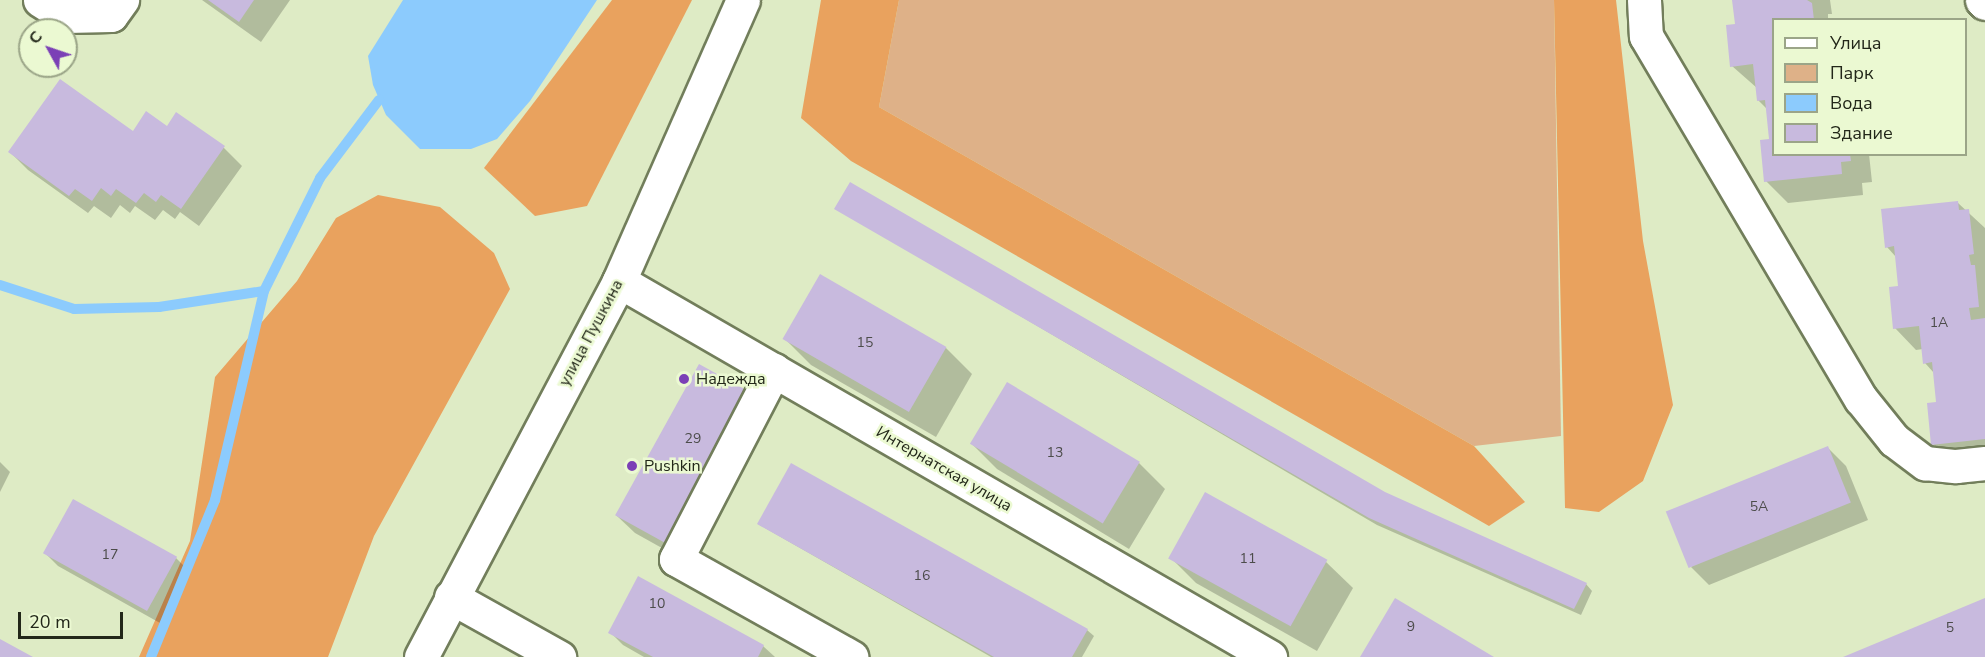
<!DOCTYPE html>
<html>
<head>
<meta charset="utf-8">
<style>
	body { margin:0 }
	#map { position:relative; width:1985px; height:657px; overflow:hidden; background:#deebc5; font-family:"Nunito Sans",sans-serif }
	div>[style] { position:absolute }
	.green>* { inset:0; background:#deb188 }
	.forest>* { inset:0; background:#e9a25e }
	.water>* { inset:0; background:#8ccbfd }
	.shadow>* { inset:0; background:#0003 }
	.stream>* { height:10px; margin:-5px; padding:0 5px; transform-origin:5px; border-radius:5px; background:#8ccbfd }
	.building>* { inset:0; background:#c8bade; transform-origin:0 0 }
	.roads { filter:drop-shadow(2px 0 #727e5b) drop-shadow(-2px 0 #727e5b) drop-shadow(0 2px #727e5b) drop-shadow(0 -2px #727e5b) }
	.minor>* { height:33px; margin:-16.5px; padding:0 16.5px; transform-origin:16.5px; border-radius:16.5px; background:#fff }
	.dots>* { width:16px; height:16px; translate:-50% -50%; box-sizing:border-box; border:3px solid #ebf9d2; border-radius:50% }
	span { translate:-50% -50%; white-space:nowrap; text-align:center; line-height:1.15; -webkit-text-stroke:5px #ebf9d2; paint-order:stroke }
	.number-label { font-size:14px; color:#4c4c4a }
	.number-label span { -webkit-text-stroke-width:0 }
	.street-label { font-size:16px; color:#222719 }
	.poi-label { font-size:16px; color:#222719 }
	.left { translate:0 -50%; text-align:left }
	.legend { position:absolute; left:1772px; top:18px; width:195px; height:138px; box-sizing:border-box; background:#ebf9d2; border:2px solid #9ba588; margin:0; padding:8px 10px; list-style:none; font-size:18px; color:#222719 }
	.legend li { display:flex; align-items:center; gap:12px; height:30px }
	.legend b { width:30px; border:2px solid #9ba588 }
	.north { position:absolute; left:18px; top:18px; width:60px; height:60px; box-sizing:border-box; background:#ebf9d2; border:2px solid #9ba588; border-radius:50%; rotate:310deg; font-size:16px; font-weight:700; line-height:24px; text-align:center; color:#222719 }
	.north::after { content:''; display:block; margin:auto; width:21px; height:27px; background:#7b40b6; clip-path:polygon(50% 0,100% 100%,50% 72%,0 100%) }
	.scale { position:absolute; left:18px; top:612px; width:105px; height:27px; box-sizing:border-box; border:3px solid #222719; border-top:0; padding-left:8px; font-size:18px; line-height:21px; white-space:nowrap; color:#222719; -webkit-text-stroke:4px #ebf9d2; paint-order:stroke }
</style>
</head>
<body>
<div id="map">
	<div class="green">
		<i style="clip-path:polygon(899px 0,1554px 0,1561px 436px,1474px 446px,879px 107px)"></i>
	</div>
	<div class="forest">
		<i style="clip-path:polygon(612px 0,692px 0,587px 206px,535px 216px,484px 168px)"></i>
		<i style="clip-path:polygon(821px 0,899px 0,879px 107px,1474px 446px,1525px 502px,1489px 526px,851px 161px,801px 118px)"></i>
		<i style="clip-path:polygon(1554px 0,1616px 0,1643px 241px,1673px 405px,1643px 481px,1599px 512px,1565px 508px)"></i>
		<i style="clip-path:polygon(378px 195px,440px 207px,494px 253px,510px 289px,374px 536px,328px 657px,139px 657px,190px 541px,215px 377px,297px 281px,336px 218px)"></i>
	</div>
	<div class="water">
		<i style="clip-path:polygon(403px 0,597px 0,530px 101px,497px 139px,471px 149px,420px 149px,386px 115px,373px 85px,368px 56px)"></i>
	</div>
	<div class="shadow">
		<i style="clip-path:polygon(202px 0,290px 0,261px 42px)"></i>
		<i style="clip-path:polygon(1734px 0,1830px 0,1832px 14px,1828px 14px,1828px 20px,1774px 20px,1774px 154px,1869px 154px,1872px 182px,1862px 183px,1863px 195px,1788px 203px,1766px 181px,1771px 141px,1767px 109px,1758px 100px,1757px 88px,1732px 66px,1737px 25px)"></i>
		<i style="clip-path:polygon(177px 114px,224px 148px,242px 166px,199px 226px,180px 212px,175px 219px,163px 210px,155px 220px,135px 206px,130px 213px,120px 205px,111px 218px,94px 206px,88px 213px,28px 170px,10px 152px,168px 128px)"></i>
		<i style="clip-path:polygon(1958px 203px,1985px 228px,1985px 463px,1955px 466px,1933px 444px,1937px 403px,1934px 373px,1925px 363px,1923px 349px,1916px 350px,1895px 328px,1899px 287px,1896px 257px,1887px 247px)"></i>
		<i style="clip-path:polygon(836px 208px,1385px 493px,1586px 584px,1592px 591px,1581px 615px,1377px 525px)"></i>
		<i style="clip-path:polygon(785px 339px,946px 348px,972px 374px,936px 437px,811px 365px)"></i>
		<i style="clip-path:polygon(753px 396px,771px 414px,687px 562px,635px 533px,616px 515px)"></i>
		<i style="clip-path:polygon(971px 443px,1139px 463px,1165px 489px,1129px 549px,997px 469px)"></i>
		<i style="clip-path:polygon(1828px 448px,1846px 466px,1868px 520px,1709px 585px,1691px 567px)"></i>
		<i style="clip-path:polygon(0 462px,10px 472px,0 492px)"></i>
		<i style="clip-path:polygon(1205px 494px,1326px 562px,1353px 588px,1317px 651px,1196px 583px,1170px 557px)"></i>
		<i style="clip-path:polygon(758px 524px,1087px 630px,1094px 636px,1082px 657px,991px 657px)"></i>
		<i style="clip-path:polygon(45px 553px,176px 558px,189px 571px,160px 623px,58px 566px)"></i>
		<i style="clip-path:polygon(610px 632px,763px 646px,775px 657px,644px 657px,623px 645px)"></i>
	</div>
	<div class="stream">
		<i style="left:0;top:285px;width:78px;rotate:18deg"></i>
		<i style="left:74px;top:309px;width:85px;rotate:-1.3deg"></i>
		<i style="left:159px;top:307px;width:106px;rotate:-8.7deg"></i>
		<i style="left:151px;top:657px;width:170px;rotate:-67.8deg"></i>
		<i style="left:215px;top:500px;width:215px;rotate:-76.8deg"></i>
		<i style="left:264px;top:291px;width:126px;rotate:-63.6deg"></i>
		<i style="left:320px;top:178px;width:98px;rotate:-52.9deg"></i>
	</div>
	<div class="building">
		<i style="clip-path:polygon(208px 0,254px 0,239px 22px)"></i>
		<i style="clip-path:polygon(1732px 0,1807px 0,1812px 3px,1814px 20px,1774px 20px,1774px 154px,1850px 154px,1851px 161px,1841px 162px,1842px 174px,1764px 182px,1760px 140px,1769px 139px,1765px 100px,1757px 101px,1753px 64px,1730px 67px,1726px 25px,1735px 24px)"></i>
		<i style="clip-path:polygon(60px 79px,133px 131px,146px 111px,167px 126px,176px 112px,225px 146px,181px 209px,161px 195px,156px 202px,144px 193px,136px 203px,116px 189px,111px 196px,101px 188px,92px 201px,75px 189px,69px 196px,8px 152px)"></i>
		<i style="clip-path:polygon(850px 182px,1385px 492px,1587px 583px,1574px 609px,1369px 518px,834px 209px)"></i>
		<i style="clip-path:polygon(1958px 201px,1959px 210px,1969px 209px,1974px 254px,1969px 255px,1971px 265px,1975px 265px,1979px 307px,1969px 308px,1971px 320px,1985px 318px,1985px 439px,1931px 445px,1927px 403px,1936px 402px,1932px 362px,1923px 364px,1919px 326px,1893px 329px,1889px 287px,1898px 286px,1894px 246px,1885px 248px,1881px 209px)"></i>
		<i style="left:820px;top:274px;width:146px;height:75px;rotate:30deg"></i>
		<i style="left:699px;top:364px;width:63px;height:173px;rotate:29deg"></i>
		<i style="left:1007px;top:382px;width:155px;height:72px;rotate:31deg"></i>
		<i style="left:1828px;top:446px;width:61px;height:175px;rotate:68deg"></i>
		<i style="clip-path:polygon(791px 463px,1088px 629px,1072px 657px,994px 657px,757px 524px)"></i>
		<i style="left:1205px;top:492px;width:140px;height:76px;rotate:29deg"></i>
		<i style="left:73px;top:499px;width:119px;height:62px;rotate:29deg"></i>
		<i style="clip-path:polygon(638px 576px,764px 645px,758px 657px,653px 657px,608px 633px)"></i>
		<i style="clip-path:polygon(1395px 598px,1494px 657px,1360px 657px)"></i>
		<i style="clip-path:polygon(1985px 598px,1985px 657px,1843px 657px)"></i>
		<i style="clip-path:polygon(0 639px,33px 657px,0 657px)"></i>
	</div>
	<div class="roads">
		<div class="minor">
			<i style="left:40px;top:0;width:31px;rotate:32deg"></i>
			<i style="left:66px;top:16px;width:45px;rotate:-1.3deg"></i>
			<i style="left:111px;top:15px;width:19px;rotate:-54deg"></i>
			<i style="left:1644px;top:0;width:36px;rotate:87deg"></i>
			<i style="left:1646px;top:36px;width:422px;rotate:59.4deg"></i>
			<i style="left:1861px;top:399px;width:53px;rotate:51.2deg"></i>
			<i style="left:1894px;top:440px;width:39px;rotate:37deg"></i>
			<i style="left:1925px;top:463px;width:31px;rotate:6deg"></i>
			<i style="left:1956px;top:466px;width:29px;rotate:-6deg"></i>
			<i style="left:1982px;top:0;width:4px;rotate:45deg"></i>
			<i style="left:619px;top:281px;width:752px;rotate:30.01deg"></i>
			<i style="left:774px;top:370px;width:213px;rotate:117.4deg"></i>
			<i style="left:676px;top:559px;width:201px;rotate:29.2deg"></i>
			<i style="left:451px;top:597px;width:124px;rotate:29.1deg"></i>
			<i style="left:421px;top:657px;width:425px;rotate:-62.2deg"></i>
			<i style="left:619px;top:281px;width:307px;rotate:-66.2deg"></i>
		</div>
	</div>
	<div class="dots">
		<i style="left:684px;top:379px;background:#7b40b6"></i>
		<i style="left:632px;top:466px;background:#7b40b6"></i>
	</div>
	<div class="number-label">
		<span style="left:1939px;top:323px">1А</span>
		<span style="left:865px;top:343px">15</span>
		<span style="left:693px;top:439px">29</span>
		<span style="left:1055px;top:453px">13</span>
		<span style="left:1759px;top:507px">5А</span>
		<span style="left:110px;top:555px">17</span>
		<span style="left:1248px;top:559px">11</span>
		<span style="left:922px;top:576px">16</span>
		<span style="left:657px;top:604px">10</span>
		<span style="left:1411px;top:627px">9</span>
		<span style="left:1950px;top:628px">5</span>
	</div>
	<div class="street-label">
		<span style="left:591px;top:333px;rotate:-62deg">улица Пушкина</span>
		<span style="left:944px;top:469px;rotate:30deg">Интернатская улица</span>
	</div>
	<div class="poi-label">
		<span class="left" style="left:696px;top:379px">Надежда</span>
		<span class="left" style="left:644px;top:466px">Pushkin</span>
	</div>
	<ul class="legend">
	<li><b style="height:8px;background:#fff"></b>Улица</li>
	<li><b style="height:16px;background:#deb188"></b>Парк</li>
	<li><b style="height:16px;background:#8ccbfd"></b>Вода</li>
	<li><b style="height:16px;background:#c8bade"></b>Здание</li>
	</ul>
	<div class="north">С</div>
	<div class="scale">20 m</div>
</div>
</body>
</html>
